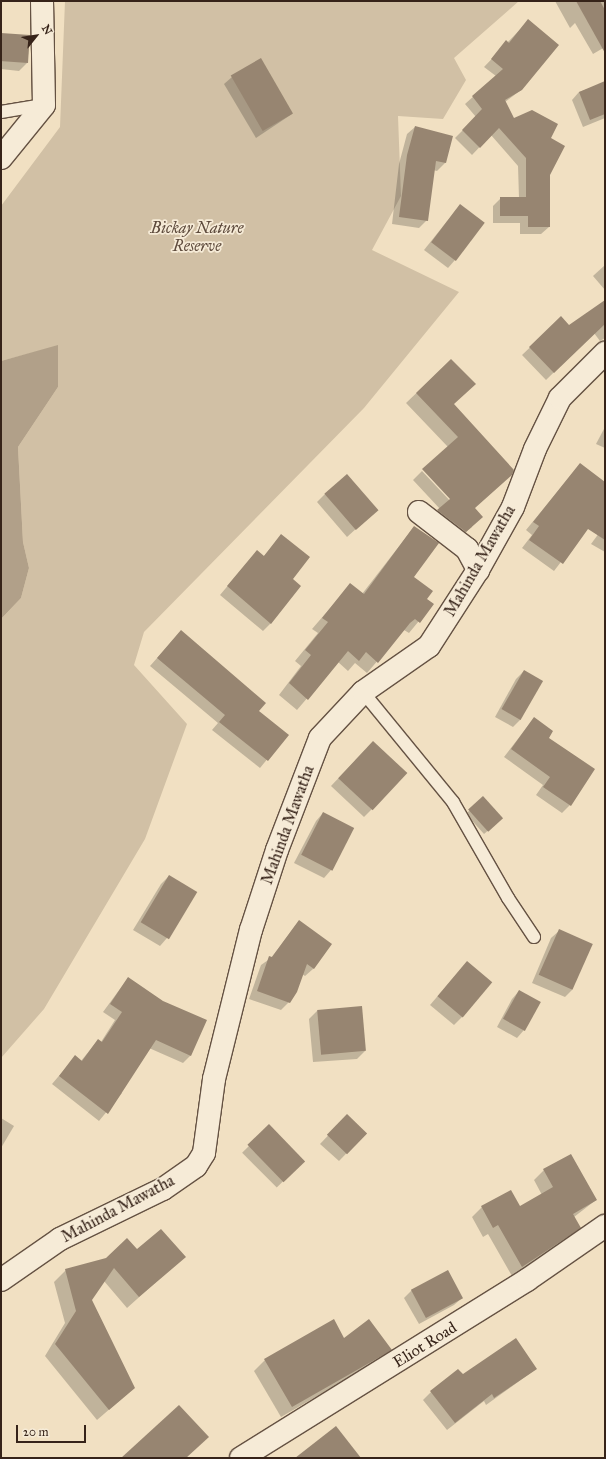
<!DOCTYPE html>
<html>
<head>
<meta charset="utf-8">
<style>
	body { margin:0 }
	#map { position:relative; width:606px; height:1459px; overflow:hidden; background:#f1e0c2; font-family:"IM FELL Great Primer",serif }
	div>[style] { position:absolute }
	.green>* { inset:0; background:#d1c0a5 }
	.water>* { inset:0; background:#b1a089 }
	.shadow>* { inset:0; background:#0003; transform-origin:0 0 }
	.building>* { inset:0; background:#978571; transform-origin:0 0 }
	.roads { filter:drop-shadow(1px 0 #655243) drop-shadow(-1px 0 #655243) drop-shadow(0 1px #655243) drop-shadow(0 -1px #655243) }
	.lane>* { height:12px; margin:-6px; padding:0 6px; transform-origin:6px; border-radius:6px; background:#f6ebd7 }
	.street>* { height:22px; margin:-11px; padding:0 11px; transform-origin:11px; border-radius:11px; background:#f6ebd7 }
	.secondary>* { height:22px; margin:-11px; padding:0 11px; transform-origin:11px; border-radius:11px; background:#f6ebd7 }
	span { translate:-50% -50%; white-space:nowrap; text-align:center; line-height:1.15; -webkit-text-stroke:3.5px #f6ebd7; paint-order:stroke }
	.park-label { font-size:16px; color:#5d4a3c; font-style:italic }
	.street-label { font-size:16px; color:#362319 }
	.frame { position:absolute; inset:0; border:2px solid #362319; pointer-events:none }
	.north { position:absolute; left:16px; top:16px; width:40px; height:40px; -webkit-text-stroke:3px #f6ebd7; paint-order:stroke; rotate:60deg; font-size:11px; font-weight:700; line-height:16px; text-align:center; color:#362319 }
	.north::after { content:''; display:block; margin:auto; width:14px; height:18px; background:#362319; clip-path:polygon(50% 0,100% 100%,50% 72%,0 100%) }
	.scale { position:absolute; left:16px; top:1425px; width:70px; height:18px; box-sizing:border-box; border:2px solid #362319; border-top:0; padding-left:5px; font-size:12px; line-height:14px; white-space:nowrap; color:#362319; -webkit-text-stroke:3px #f6ebd7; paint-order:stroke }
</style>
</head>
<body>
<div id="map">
	<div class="green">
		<i style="clip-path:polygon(65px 1px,519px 1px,454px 58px,466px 80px,443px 119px,398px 116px,401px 196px,372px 250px,459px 292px,364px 408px,144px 632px,134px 665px,187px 724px,145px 839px,44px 1009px,1px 1058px,1px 619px,21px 598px,29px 568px,23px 542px,18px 447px,58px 387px,58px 346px,1px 361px,1px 206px,60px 127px)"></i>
	</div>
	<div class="water">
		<i style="clip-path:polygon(58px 345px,58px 387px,18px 447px,23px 542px,29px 568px,21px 598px,1px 619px,1px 361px)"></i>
	</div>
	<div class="shadow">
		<i style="clip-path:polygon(555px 1px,605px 1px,605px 47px,593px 54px,575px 23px,570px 28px)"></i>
		<i style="clip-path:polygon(528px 21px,521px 90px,505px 102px,513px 119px,550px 138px,549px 227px,541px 234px,520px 234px,520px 223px,493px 223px,493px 206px,501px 198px,519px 198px,518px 166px,491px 135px,472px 155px,455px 138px,476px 117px,465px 104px,496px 76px,484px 67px)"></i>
		<i style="clip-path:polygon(1px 34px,27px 63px,19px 71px,1px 69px)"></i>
		<i style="clip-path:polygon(232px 77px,292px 114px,256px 138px,224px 84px)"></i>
		<i style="clip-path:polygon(605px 83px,605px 118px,583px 127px,572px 100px,579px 92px)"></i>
		<i style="clip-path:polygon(415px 127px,452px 137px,445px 163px,437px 171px,433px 170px,427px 220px,419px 228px,392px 224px,399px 164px,407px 134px)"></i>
		<i style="clip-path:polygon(460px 205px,455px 260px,448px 268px,424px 250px)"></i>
		<i style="clip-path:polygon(605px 265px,605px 290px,593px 276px)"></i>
		<i style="clip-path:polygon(605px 302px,605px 338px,600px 341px,594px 333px,546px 380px,522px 355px,561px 318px,569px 327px)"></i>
		<i style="clip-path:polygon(451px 360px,453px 404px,474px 509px,472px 527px,455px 541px,428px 521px,440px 509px,413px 480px,422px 471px,453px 504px,448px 447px,406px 403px)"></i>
		<i style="clip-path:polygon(605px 427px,605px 448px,596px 444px)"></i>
		<i style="clip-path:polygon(580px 464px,605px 483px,605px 489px,587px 528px,554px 571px,522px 548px,532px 535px,526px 530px)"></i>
		<i style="clip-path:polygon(325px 494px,368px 518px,347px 537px,317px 502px)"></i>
		<i style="clip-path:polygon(605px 525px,605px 552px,591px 544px)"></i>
		<i style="clip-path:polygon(414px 527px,413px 577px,426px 599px,433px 604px,409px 633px,404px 630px,367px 673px,355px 663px,348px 671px,338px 662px,297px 710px,279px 695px,301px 666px,295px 661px,318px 633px,312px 629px,350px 585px,362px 594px)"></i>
		<i style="clip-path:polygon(281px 536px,291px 579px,271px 623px,263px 631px,220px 595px,257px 551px,263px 557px)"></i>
		<i style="clip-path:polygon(181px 631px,258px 712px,287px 735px,260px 768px,212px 730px,218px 723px,150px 666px)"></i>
		<i style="clip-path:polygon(524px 671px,521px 719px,513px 727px,495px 717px,516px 679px)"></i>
		<i style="clip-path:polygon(534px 718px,547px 738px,570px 805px,562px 813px,536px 795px,543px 785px,504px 757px)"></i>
		<i style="clip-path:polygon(365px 750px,372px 809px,364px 817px,331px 786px)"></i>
		<i style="clip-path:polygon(483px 797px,498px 822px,484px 834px,466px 814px)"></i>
		<i style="clip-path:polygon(323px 813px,331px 870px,324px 878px,294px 863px,316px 821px)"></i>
		<i style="clip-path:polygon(169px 876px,167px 938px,160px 946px,133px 930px,161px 884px)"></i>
		<i style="clip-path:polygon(299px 921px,330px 944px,313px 969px,305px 976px,302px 974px,289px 1002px,281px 1010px,249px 999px,261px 965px,271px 958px)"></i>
		<i style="clip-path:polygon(559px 931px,572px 990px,565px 997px,532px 983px,551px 938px)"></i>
		<i style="clip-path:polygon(467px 962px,462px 1017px,454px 1025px,430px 1005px)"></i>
		<i style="clip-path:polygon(128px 978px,191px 1055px,183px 1063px,149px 1048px,120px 1091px,122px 1093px,99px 1121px,52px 1084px,75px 1057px,81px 1061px,98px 1040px,101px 1042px,115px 1020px,103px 1012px)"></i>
		<i style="clip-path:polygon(519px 991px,524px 1030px,517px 1038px,497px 1027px,512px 999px)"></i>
		<i style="clip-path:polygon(361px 1008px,365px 1051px,357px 1059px,313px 1062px,309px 1019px,317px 1011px)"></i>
		<i style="clip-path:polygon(1px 1118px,14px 1126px,1px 1148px)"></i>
		<i style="clip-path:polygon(340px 1123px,366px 1133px,339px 1161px,320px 1144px)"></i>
		<i style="left:269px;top:1126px;width:49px;height:38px;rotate:45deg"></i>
		<i style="clip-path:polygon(544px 1170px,596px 1200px,574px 1217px,579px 1227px,570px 1237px,512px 1276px,488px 1234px,483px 1237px,472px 1217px,482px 1207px,519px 1208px,542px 1195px,534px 1180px)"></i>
		<i style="clip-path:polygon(137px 1251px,184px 1257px,127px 1308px,104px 1281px,91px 1300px,134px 1388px,97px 1420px,45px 1356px,65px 1323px,54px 1282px,66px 1270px)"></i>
		<i style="clip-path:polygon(412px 1290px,462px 1298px,454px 1305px,419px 1324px,404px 1298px)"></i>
		<i style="clip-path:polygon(344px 1339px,390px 1349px,380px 1360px,281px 1417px,254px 1371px,265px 1360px)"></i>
		<i style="clip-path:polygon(536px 1369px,486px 1405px,484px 1401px,447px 1430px,423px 1400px,431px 1392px,462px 1376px)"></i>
	</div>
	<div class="building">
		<i style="clip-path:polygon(576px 1px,600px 1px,605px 10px,605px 53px)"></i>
		<i style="clip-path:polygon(528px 19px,559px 45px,522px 90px,505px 100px,514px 118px,532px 110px,558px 124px,551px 138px,565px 146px,550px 175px,550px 227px,528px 227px,528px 216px,500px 216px,500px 197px,526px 197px,526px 158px,499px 128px,480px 148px,462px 130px,482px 109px,472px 96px,503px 69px,491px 59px,506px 40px,509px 43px)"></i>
		<i style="left:1px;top:33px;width:29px;height:28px;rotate:4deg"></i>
		<i style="left:261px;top:58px;width:64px;height:35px;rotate:60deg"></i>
		<i style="clip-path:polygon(605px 81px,605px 114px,590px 120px,579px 92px)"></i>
		<i style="clip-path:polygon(415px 126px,453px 136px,446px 163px,436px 161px,428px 221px,399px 217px,407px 155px)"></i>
		<i style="left:460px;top:204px;width:31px;height:48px;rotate:37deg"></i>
		<i style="clip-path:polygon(605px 300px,605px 324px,554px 373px,529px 347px,561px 316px,569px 325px)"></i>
		<i style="clip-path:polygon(451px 359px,476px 384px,454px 404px,514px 470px,512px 475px,475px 508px,483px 517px,466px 532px,437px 510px,450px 499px,422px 469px,458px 437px,416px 393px)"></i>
		<i style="clip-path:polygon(580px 463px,605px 482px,605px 540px,588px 529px,563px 564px,529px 540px,539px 526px,533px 522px)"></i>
		<i style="left:347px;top:474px;width:48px;height:30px;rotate:49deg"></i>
		<i style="clip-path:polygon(414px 526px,439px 543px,414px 577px,433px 591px,427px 599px,434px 604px,420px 623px,415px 619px,410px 623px,378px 663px,366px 652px,359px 661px,348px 651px,308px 700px,289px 683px,311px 655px,305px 650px,328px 622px,322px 618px,350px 583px,364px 594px)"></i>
		<i style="clip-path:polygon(281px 534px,310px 557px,293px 579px,301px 586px,271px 624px,227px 586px,257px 550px,264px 556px)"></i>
		<i style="clip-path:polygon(181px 630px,266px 703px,259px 711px,289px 735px,268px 761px,219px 722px,225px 715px,157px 658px)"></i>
		<i style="left:524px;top:670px;width:22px;height:45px;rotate:30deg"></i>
		<i style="clip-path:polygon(534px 717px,553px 731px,549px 738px,595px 769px,571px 806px,543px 787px,550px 777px,511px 749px)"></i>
		<i style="left:373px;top:741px;width:47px;height:51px;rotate:43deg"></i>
		<i style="left:483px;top:796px;width:30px;height:20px;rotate:48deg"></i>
		<i style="left:323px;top:812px;width:35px;height:48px;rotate:27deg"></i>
		<i style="left:169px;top:875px;width:33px;height:55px;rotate:31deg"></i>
		<i style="clip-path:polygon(299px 920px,332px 944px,314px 969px,307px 964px,297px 992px,290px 1003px,257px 991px,269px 956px,272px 957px)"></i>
		<i style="left:559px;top:929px;width:37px;height:50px;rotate:24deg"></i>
		<i style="left:467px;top:961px;width:33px;height:46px;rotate:40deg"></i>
		<i style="clip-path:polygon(128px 977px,163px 1001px,207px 1020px,191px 1056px,156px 1040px,108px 1114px,59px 1076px,75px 1055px,82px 1061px,98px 1039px,102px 1042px,122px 1012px,110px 1004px)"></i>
		<i style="left:519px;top:990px;width:25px;height:33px;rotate:29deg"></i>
		<i style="left:362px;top:1006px;width:45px;height:45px;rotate:85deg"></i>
		<i style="left:347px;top:1114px;width:28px;height:29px;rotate:44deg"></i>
		<i style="left:269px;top:1124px;width:52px;height:30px;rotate:46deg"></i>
		<i style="clip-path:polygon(571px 1154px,597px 1200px,573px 1214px,581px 1228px,522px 1267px,498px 1225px,493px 1228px,481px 1206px,511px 1190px,520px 1206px,553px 1187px,543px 1169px)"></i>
		<i style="clip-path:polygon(161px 1229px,186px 1257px,139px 1297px,114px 1268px,92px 1300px,135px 1388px,109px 1410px,55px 1344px,76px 1311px,65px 1269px,106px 1258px,127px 1238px,137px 1249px)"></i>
		<i style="left:448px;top:1270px;width:32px;height:42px;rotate:62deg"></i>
		<i style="clip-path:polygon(334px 1319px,344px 1338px,369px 1319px,392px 1350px,292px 1407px,264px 1359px)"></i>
		<i style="clip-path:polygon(516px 1338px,537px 1369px,494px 1398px,492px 1394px,455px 1423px,430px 1391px,458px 1369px,463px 1374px)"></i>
		<i style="clip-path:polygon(179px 1405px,209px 1437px,186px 1458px,121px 1458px)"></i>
		<i style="clip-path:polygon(336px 1426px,361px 1458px,295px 1458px)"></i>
	</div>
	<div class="roads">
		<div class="lane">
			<i style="left:1px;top:112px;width:43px;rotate:-9.5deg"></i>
			<i style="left:363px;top:692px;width:142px;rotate:50.7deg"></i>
			<i style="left:453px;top:802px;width:111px;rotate:60.2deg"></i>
			<i style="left:508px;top:898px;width:47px;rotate:56.3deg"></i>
		</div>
		<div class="street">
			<i style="left:1px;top:158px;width:68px;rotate:-50.9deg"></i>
			<i style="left:44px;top:105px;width:104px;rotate:-91.1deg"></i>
			<i style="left:419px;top:512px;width:61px;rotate:37.6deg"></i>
			<i style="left:467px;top:549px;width:24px;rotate:62deg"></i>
			<i style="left:1px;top:1280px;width:72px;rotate:-34.8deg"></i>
			<i style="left:60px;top:1239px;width:114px;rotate:-25.9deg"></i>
			<i style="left:163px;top:1189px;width:40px;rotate:-34.9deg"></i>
			<i style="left:196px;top:1166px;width:15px;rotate:-58deg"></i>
			<i style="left:204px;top:1153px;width:75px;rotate:-82.3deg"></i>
			<i style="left:214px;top:1079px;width:154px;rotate:-76.1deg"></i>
			<i style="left:251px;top:930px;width:84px;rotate:-72deg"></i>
			<i style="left:277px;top:850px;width:120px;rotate:-69deg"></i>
			<i style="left:320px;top:738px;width:63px;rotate:-46.9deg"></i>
			<i style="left:363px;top:692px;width:80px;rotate:-34.9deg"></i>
			<i style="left:429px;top:646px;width:90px;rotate:-57.2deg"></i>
			<i style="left:478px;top:570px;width:72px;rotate:-60.9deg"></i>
			<i style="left:513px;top:507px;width:62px;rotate:-69.2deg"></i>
			<i style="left:535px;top:449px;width:57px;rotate:-63.9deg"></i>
			<i style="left:560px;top:398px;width:64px;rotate:-45deg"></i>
		</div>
		<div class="secondary">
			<i style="left:241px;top:1458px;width:337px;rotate:-31.9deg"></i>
			<i style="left:527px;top:1280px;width:95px;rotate:-34.7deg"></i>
		</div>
	</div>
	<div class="park-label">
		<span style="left:197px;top:237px">Bickay Nature<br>Reserve</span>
	</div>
	<div class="street-label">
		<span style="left:480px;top:561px;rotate:-60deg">Mahinda Mawatha</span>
		<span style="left:288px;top:825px;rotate:-70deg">Mahinda Mawatha</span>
		<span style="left:118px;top:1209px;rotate:-28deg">Mahinda Mawatha</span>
		<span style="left:425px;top:1345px;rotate:-32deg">Eliot Road</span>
	</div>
	<div class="frame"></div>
	<div class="north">N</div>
	<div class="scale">20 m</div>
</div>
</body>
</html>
